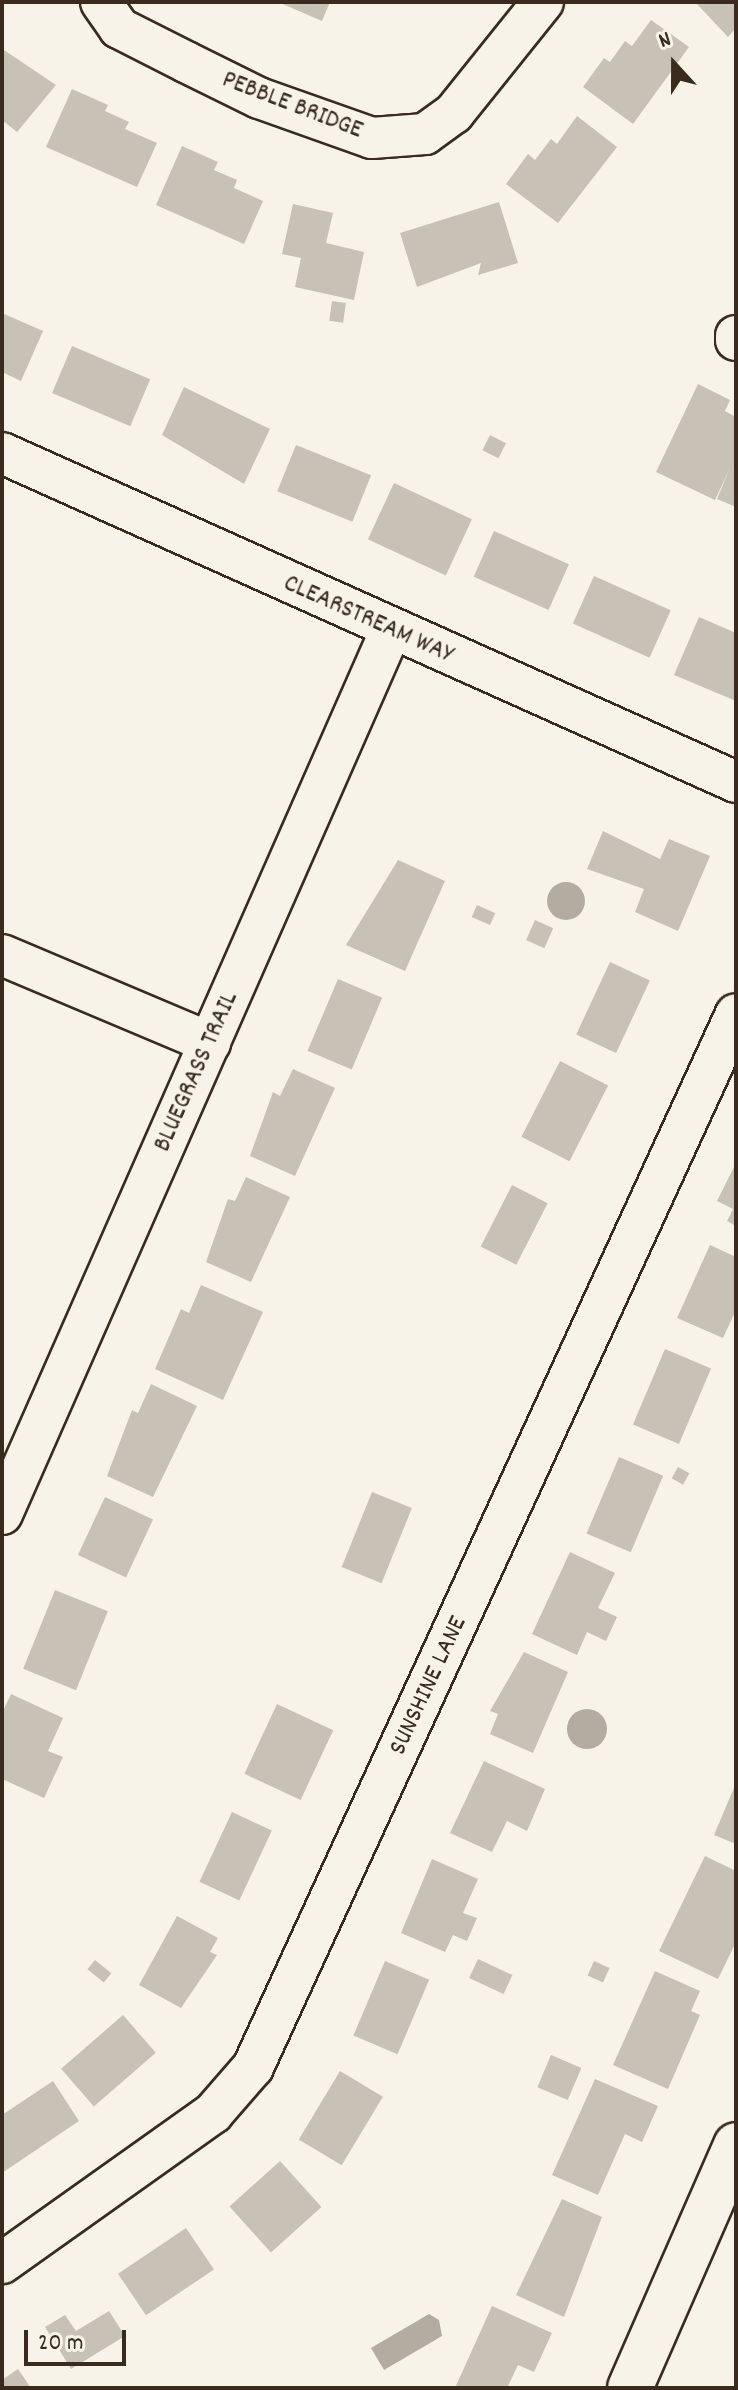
<!DOCTYPE html>
<html>
<head>
<meta charset="utf-8">
<style>
	body { margin:0 }
	#map { position:relative; width:738px; height:2390px; overflow:hidden; background:#f7f3e8; font-family:Dekko,sans-serif }
	div>[style] { position:absolute }
	.water>* { inset:0; background:#b4aca0 }
	.round { border-radius:50% }
	.building>* { inset:0; background:#c8c1b6; transform-origin:0 0 }
	.roads { filter:drop-shadow(2px 0 #3b2a1e) drop-shadow(-2px 0 #3b2a1e) drop-shadow(0 2px #3b2a1e) drop-shadow(0 -2px #3b2a1e) }
	.street>* { height:40px; margin:-20px; padding:0 20px; transform-origin:20px; border-radius:20px; background:#f7f3e8 }
	.secondary>* { height:44px; margin:-22px; padding:0 22px; transform-origin:22px; border-radius:22px; background:#f7f3e8 }
	span { translate:-50% -50%; white-space:nowrap; text-align:center; line-height:1.15; -webkit-text-stroke:6px #f7f3e8; paint-order:stroke }
	.street-label { font-size:26px; color:#3b2a1e }
	.frame { position:absolute; inset:0; border:4px solid #3b2a1e; pointer-events:none }
	.north { position:absolute; left:634px; top:24px; width:80px; height:80px; -webkit-text-stroke:6px #f7f3e8; paint-order:stroke; rotate:339deg; font-size:22px; font-weight:700; line-height:32px; text-align:center; color:#3b2a1e }
	.north::after { content:''; display:block; margin:auto; width:28px; height:36px; background:#3b2a1e; clip-path:polygon(50% 0,100% 100%,50% 72%,0 100%) }
	.scale { position:absolute; left:24px; top:2330px; width:102px; height:36px; box-sizing:border-box; border:4px solid #3b2a1e; border-top:0; padding-left:10px; font-size:24px; line-height:28px; white-space:nowrap; color:#3b2a1e; -webkit-text-stroke:6px #f7f3e8; paint-order:stroke }
</style>
</head>
<body>
<div id="map">
	<div class="water">
		<i class="round" style="left:547px;top:882px;width:38px;height:38px"></i>
		<i class="round" style="left:567px;top:1709px;width:40px;height:40px"></i>
		<i style="clip-path:polygon(429px 2314px,439px 2320px,442px 2336px,384px 2370px,371px 2348px)"></i>
	</div>
	<div class="building">
		<i style="clip-path:polygon(278px 2px,330px 2px,322px 21px)"></i>
		<i style="clip-path:polygon(695px 2px,736px 2px,736px 28px,728px 37px)"></i>
		<i style="clip-path:polygon(651px 20px,689px 47px,633px 124px,583px 87px,604px 58px,610px 62px,625px 41px,632px 46px)"></i>
		<i style="clip-path:polygon(4px 50px,56px 85px,17px 132px,2px 120px)"></i>
		<i style="clip-path:polygon(72px 89px,108px 105px,105px 111px,129px 122px,125px 129px,157px 143px,137px 187px,46px 147px)"></i>
		<i style="clip-path:polygon(577px 116px,617px 147px,558px 223px,506px 184px,528px 154px,535px 160px,551px 139px,557px 144px)"></i>
		<i style="clip-path:polygon(182px 146px,218px 162px,214px 170px,237px 180px,234px 188px,263px 201px,244px 244px,156px 205px)"></i>
		<i style="clip-path:polygon(499px 202px,518px 263px,478px 275px,481px 263px,417px 287px,400px 233px)"></i>
		<i style="clip-path:polygon(293px 204px,333px 213px,326px 243px,364px 252px,354px 300px,295px 287px,301px 258px,282px 254px)"></i>
		<i style="left:332px;top:301px;width:14px;height:20px;rotate:8deg"></i>
		<i style="clip-path:polygon(2px 313px,43px 331px,21px 381px,2px 372px)"></i>
		<i style="left:72px;top:346px;width:85px;height:51px;rotate:23deg"></i>
		<i style="clip-path:polygon(698px 384px,730px 400px,725px 411px,736px 417px,736px 507px,717px 499px,730px 468px,715px 500px,656px 472px)"></i>
		<i style="clip-path:polygon(184px 387px,270px 429px,244px 484px,162px 435px)"></i>
		<i style="left:490px;top:435px;width:18px;height:17px;rotate:27deg"></i>
		<i style="left:296px;top:445px;width:81px;height:50px;rotate:22deg"></i>
		<i style="left:394px;top:483px;width:86px;height:62px;rotate:25deg"></i>
		<i style="left:494px;top:531px;width:82px;height:50px;rotate:24deg"></i>
		<i style="left:594px;top:576px;width:84px;height:52px;rotate:24deg"></i>
		<i style="clip-path:polygon(699px 617px,736px 633px,736px 701px,674px 675px)"></i>
		<i style="clip-path:polygon(603px 831px,660px 859px,669px 839px,710px 856px,678px 931px,635px 912px,644px 889px,587px 869px)"></i>
		<i style="clip-path:polygon(398px 860px,445px 881px,405px 971px,346px 945px)"></i>
		<i style="left:477px;top:905px;width:20px;height:13px;rotate:24deg"></i>
		<i style="left:535px;top:920px;width:20px;height:22px;rotate:24deg"></i>
		<i style="left:610px;top:962px;width:44px;height:80px;rotate:25deg"></i>
		<i style="left:338px;top:979px;width:48px;height:78px;rotate:23deg"></i>
		<i style="left:560px;top:1061px;width:54px;height:85px;rotate:27deg"></i>
		<i style="clip-path:polygon(293px 1069px,335px 1088px,295px 1176px,250px 1156px,273px 1092px,280px 1096px)"></i>
		<i style="clip-path:polygon(736px 1163px,736px 1226px,727px 1221px,733px 1209px,717px 1201px)"></i>
		<i style="clip-path:polygon(246px 1177px,290px 1197px,251px 1282px,206px 1262px,228px 1199px,235px 1201px)"></i>
		<i style="left:512px;top:1185px;width:40px;height:69px;rotate:27deg"></i>
		<i style="clip-path:polygon(710px 1245px,736px 1257px,736px 1310px,723px 1338px,677px 1318px)"></i>
		<i style="clip-path:polygon(201px 1285px,263px 1312px,223px 1400px,155px 1369px,181px 1309px,189px 1313px)"></i>
		<i style="left:665px;top:1349px;width:50px;height:82px;rotate:23deg"></i>
		<i style="clip-path:polygon(151px 1384px,197px 1406px,153px 1497px,107px 1476px,132px 1410px,138px 1413px)"></i>
		<i style="left:619px;top:1457px;width:48px;height:83px;rotate:23deg"></i>
		<i style="left:678px;top:1467px;width:13px;height:13px;rotate:29deg"></i>
		<i style="left:372px;top:1492px;width:43px;height:81px;rotate:22deg"></i>
		<i style="left:105px;top:1497px;width:53px;height:64px;rotate:25deg"></i>
		<i style="clip-path:polygon(570px 1552px,615px 1573px,598px 1608px,617px 1617px,606px 1641px,587px 1632px,577px 1655px,532px 1634px)"></i>
		<i style="left:55px;top:1590px;width:57px;height:85px;rotate:22deg"></i>
		<i style="clip-path:polygon(524px 1652px,568px 1672px,533px 1753px,490px 1734px,498px 1714px,490px 1711px)"></i>
		<i style="clip-path:polygon(11px 1694px,63px 1718px,48px 1751px,63px 1757px,44px 1798px,2px 1779px,2px 1713px)"></i>
		<i style="left:277px;top:1704px;width:62px;height:77px;rotate:25deg"></i>
		<i style="clip-path:polygon(484px 1761px,545px 1789px,527px 1831px,507px 1821px,492px 1852px,450px 1833px)"></i>
		<i style="clip-path:polygon(736px 1783px,736px 1844px,714px 1835px)"></i>
		<i style="left:232px;top:1812px;width:44px;height:77px;rotate:25deg"></i>
		<i style="clip-path:polygon(705px 1856px,736px 1871px,736px 1942px,718px 1979px,659px 1951px)"></i>
		<i style="clip-path:polygon(432px 1859px,478px 1879px,463px 1913px,477px 1918px,467px 1941px,453px 1935px,445px 1952px,401px 1933px)"></i>
		<i style="clip-path:polygon(177px 1916px,218px 1938px,210px 1952px,217px 1955px,181px 2008px,139px 1985px)"></i>
		<i style="left:478px;top:1959px;width:38px;height:21px;rotate:25deg"></i>
		<i style="left:95px;top:1960px;width:21px;height:12px;rotate:39deg"></i>
		<i style="left:385px;top:1961px;width:48px;height:81px;rotate:23deg"></i>
		<i style="left:594px;top:1961px;width:17px;height:16px;rotate:24deg"></i>
		<i style="clip-path:polygon(655px 1971px,700px 1991px,691px 2011px,700px 2015px,668px 2089px,613px 2065px)"></i>
		<i style="left:123px;top:2015px;width:50px;height:82px;rotate:49deg"></i>
		<i style="left:551px;top:2055px;width:33px;height:35px;rotate:23deg"></i>
		<i style="left:340px;top:2071px;width:50px;height:80px;rotate:31deg"></i>
		<i style="clip-path:polygon(595px 2079px,658px 2106px,642px 2142px,625px 2134px,598px 2195px,552px 2175px)"></i>
		<i style="clip-path:polygon(53px 2081px,79px 2121px,2px 2173px,2px 2115px)"></i>
		<i style="left:280px;top:2161px;width:62px;height:68px;rotate:48deg"></i>
		<i style="clip-path:polygon(562px 2199px,602px 2217px,564px 2317px,516px 2295px)"></i>
		<i style="left:186px;top:2228px;width:50px;height:82px;rotate:56deg"></i>
		<i style="clip-path:polygon(492px 2306px,552px 2333px,534px 2372px,518px 2365px,507px 2388px,455px 2388px)"></i>
		<i style="clip-path:polygon(109px 2311px,125px 2336px,71px 2369px,45px 2327px,65px 2315px,76px 2331px)"></i>
		<i style="clip-path:polygon(18px 2369px,31px 2388px,2px 2388px,2px 2380px)"></i>
	</div>
	<div class="roads">
		<div class="street">
			<i style="left:101px;top:2px;width:32px;rotate:55deg"></i>
			<i style="left:119px;top:28px;width:75px;rotate:26.9deg"></i>
			<i style="left:186px;top:62px;width:81px;rotate:26.3deg"></i>
			<i style="left:259px;top:98px;width:120px;rotate:19.5deg"></i>
			<i style="left:372px;top:138px;width:53px;rotate:-4.3deg"></i>
			<i style="left:425px;top:134px;width:36px;rotate:-36deg"></i>
			<i style="left:454px;top:113px;width:142px;rotate:-51.3deg"></i>
			<i style="left:736px;top:336px;width:4px;rotate:90deg"></i>
			<i style="left:2px;top:453px;width:804px;rotate:24.14deg"></i>
			<i style="left:2px;top:955px;width:226px;rotate:22.9deg"></i>
			<i style="left:2px;top:1514px;width:966px;rotate:-66.25deg"></i>
			<i style="left:2px;top:2263px;width:259px;rotate:-35.4deg"></i>
			<i style="left:213px;top:2113px;width:61px;rotate:-49deg"></i>
			<i style="left:253px;top:2067px;width:1158px;rotate:-65.36deg"></i>
		</div>
		<div class="secondary">
			<i style="left:630px;top:2388px;width:265px;rotate:-66.4deg"></i>
		</div>
	</div>
	<div class="street-label">
		<span style="left:292px;top:106px;rotate:21deg">PEBBLE BRIDGE</span>
		<span style="left:368px;top:620px;rotate:24deg">CLEARSTREAM WAY</span>
		<span style="left:197px;top:1072px;rotate:-66deg">BLUEGRASS TRAIL</span>
		<span style="left:429px;top:1686px;rotate:-65deg">SUNSHINE LANE</span>
	</div>
	<div class="frame"></div>
	<div class="north">N</div>
	<div class="scale">20 m</div>
</div>
</body>
</html>
